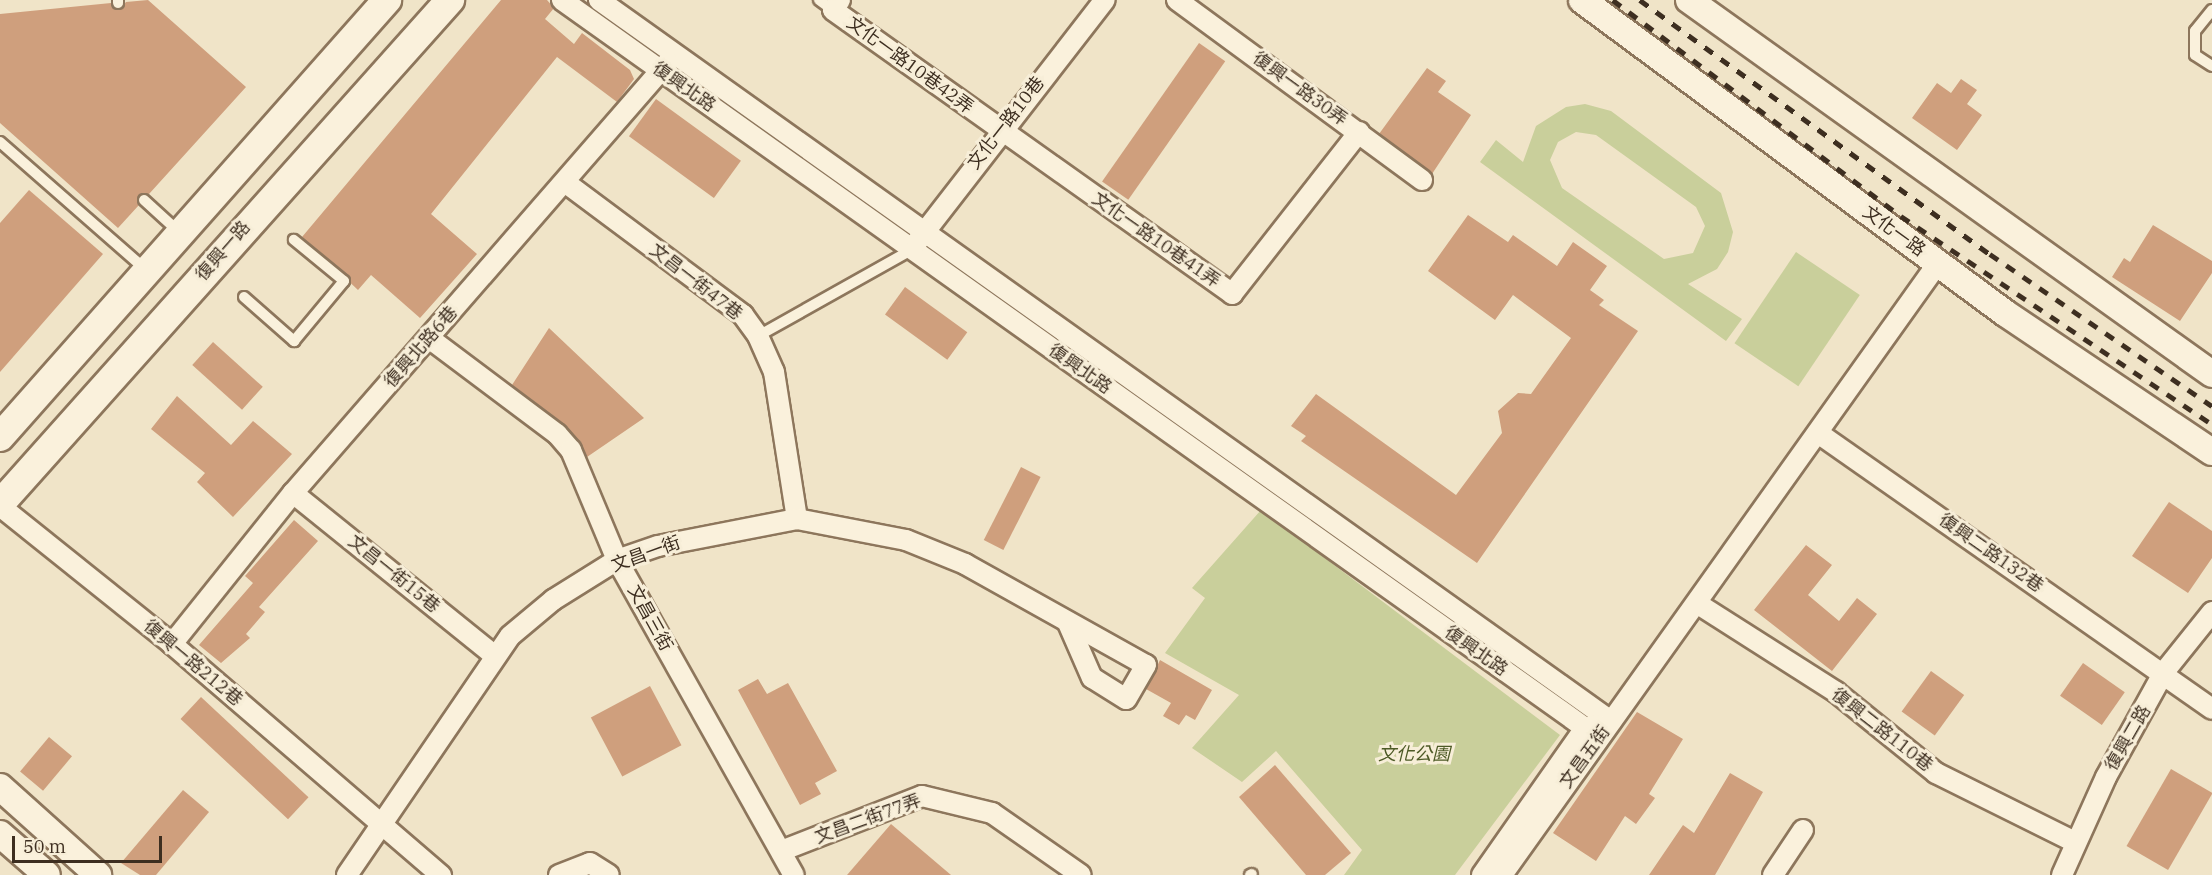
<!DOCTYPE html>
<html>
<head>
<meta charset="utf-8">
<style>
	body { margin:0 }
	#map { position:relative; width:2212px; height:875px; overflow:hidden; background:#f0e4c8; font-family:"IBM Plex Serif","Noto Sans TC",serif }
	div>[style] { position:absolute }
	.green>* { inset:0; background:#c9cf9b; transform-origin:0 0 }
	.building>* { inset:0; background:#cf9f7d; transform-origin:0 0 }
	.roads { filter:drop-shadow(2px 0 #8d765c) drop-shadow(-2px 0 #8d765c) drop-shadow(0 2px #8d765c) drop-shadow(0 -2px #8d765c) }
	.service>* { height:10px; margin:-5px; padding:0 5px; transform-origin:5px; border-radius:5px; background:#faf1dc }
	.minor>* { height:20px; margin:-10px; padding:0 10px; transform-origin:10px; border-radius:10px; background:#faf1dc }
	.tertiary>* { height:26px; margin:-13px; padding:0 13px; transform-origin:13px; border-radius:13px; background:#faf1dc }
	.secondary>* { height:28px; margin:-14px; padding:0 14px; transform-origin:14px; border-radius:14px; background:#faf1dc }
	.rail>* { height:4.5px; margin-top:-2.25px; transform-origin:0; background:repeating-linear-gradient(90deg,#3d2e20 0 10px,transparent 0 20px) }
	span { translate:-50% -50%; white-space:nowrap; text-align:center; line-height:1.15; -webkit-text-stroke:6px #f7eed8; paint-order:stroke }
	.street-label { font-size:18px; color:#3d2e20 }
	.park-label { font-size:18px; color:#4d5a26; font-style:italic }
	.scale { position:absolute; left:12px; top:836px; width:150px; height:27px; box-sizing:border-box; border:3px solid #3d2e20; border-top:0; padding-left:8px; font-size:18px; line-height:21px; white-space:nowrap; color:#3d2e20; -webkit-text-stroke:4px #f7eed8; paint-order:stroke }
</style>
</head>
<body>
<div id="map">
	<div class="green">
		<i style="clip-path:polygon(evenodd,1585px 104px,1611px 111px,1721px 193px,1733px 232px,1728px 252px,1717px 269px,1688px 284px,1742px 319px,1726px 341px,1480px 162px,1496px 140px,1523px 162px,1536px 126px,1566px 107px,1585px 104px,1576px 132px,1596px 135px,1696px 207px,1705px 226px,1693px 253px,1664px 259px,1562px 188px,1550px 160px,1558px 142px,1576px 132px)"></i>
		<i style="left:1796px;top:252px;width:77px;height:110px;rotate:34deg"></i>
		<i style="clip-path:polygon(1261px 510px,1560px 735px,1455px 875px,1344px 875px,1362px 850px,1276px 751px,1242px 782px,1192px 748px,1239px 695px,1165px 653px,1205px 598px,1192px 588px)"></i>
	</div>
	<div class="building">
		<i style="clip-path:polygon(148px 0,246px 87px,149px 194px,139px 195px,139px 205px,118px 228px,0 123px,0 14px,111px 3px,119px 10px,126px 2px)"></i>
		<i style="clip-path:polygon(501px 0,547px 0,554px 8px,545px 19px,574px 44px,582px 33px,630px 70px,634px 79px,617px 102px,557px 57px,431px 214px,477px 254px,420px 318px,371px 275px,358px 290px,302px 237px)"></i>
		<i style="left:1199px;top:43px;width:32px;height:169px;rotate:35deg"></i>
		<i style="clip-path:polygon(1427px 68px,1446px 81px,1438px 92px,1471px 115px,1432px 174px,1379px 134px)"></i>
		<i style="clip-path:polygon(1961px 79px,1977px 90px,1967px 104px,1982px 115px,1957px 150px,1912px 118px,1937px 83px,1951px 93px)"></i>
		<i style="left:656px;top:99px;width:105px;height:46px;rotate:36deg"></i>
		<i style="clip-path:polygon(29px 190px,103px 254px,0 372px,0 223px)"></i>
		<i style="clip-path:polygon(1468px 215px,1508px 242px,1513px 235px,1557px 266px,1573px 242px,1607px 266px,1590px 290px,1604px 300px,1599px 305px,1638px 331px,1477px 563px,1301px 441px,1306px 436px,1291px 426px,1316px 394px,1456px 495px,1502px 433px,1498px 411px,1518px 393px,1531px 394px,1571px 338px,1513px 295px,1495px 320px,1428px 271px)"></i>
		<i style="clip-path:polygon(2153px 225px,2212px 261px,2212px 273px,2180px 321px,2112px 277px,2124px 258px,2130px 262px)"></i>
		<i style="left:905px;top:287px;width:77px;height:34px;rotate:36deg"></i>
		<i style="clip-path:polygon(549px 328px,644px 418px,587px 457px,566px 426px,512px 385px)"></i>
		<i style="left:213px;top:342px;width:67px;height:31px;rotate:42deg"></i>
		<i style="clip-path:polygon(177px 396px,231px 445px,253px 421px,292px 454px,233px 517px,197px 482px,205px 473px,151px 429px)"></i>
		<i style="left:1021px;top:467px;width:22px;height:82px;rotate:27deg"></i>
		<i style="clip-path:polygon(2169px 502px,2212px 531px,2212px 558px,2188px 593px,2132px 556px)"></i>
		<i style="clip-path:polygon(294px 520px,318px 541px,259px 607px,265px 612px,246px 634px,250px 638px,221px 663px,199px 645px,253px 583px,245px 576px)"></i>
		<i style="clip-path:polygon(1806px 545px,1832px 565px,1808px 595px,1839px 621px,1857px 598px,1877px 614px,1832px 671px,1754px 610px)"></i>
		<i style="clip-path:polygon(1160px 660px,1212px 690px,1195px 720px,1186px 715px,1179px 725px,1163px 716px,1171px 703px,1146px 689px)"></i>
		<i style="left:2083px;top:663px;width:51px;height:40px;rotate:35deg"></i>
		<i style="left:1931px;top:671px;width:41px;height:50px;rotate:36deg"></i>
		<i style="clip-path:polygon(758px 679px,767px 694px,788px 683px,837px 771px,815px 783px,821px 794px,800px 805px,738px 690px)"></i>
		<i style="left:650px;top:686px;width:67px;height:67px;rotate:62deg"></i>
		<i style="left:201px;top:697px;width:147px;height:30px;rotate:43deg"></i>
		<i style="clip-path:polygon(1637px 712px,1683px 739px,1649px 794px,1655px 798px,1636px 824px,1625px 816px,1596px 861px,1553px 833px)"></i>
		<i style="left:49px;top:737px;width:30px;height:45px;rotate:40deg"></i>
		<i style="clip-path:polygon(1275px 765px,1351px 853px,1325px 875px,1306px 875px,1239px 797px)"></i>
		<i style="left:2171px;top:769px;width:48px;height:89px;rotate:30deg"></i>
		<i style="clip-path:polygon(1730px 773px,1763px 792px,1715px 875px,1649px 875px,1683px 825px,1694px 833px)"></i>
		<i style="clip-path:polygon(183px 790px,209px 812px,156px 875px,140px 875px,121px 863px)"></i>
		<i style="clip-path:polygon(891px 824px,951px 875px,847px 875px)"></i>
	</div>
	<div class="roads">
		<div class="service">
			<i style="left:118px;top:0;width:3px;rotate:90deg"></i>
			<i style="left:819px;top:0;width:17px;rotate:36deg"></i>
			<i style="left:2212px;top:10px;width:27px;rotate:129deg"></i>
			<i style="left:2195px;top:31px;width:24px;rotate:90deg"></i>
			<i style="left:2195px;top:55px;width:20px;rotate:33deg"></i>
			<i style="left:0;top:142px;width:193px;rotate:41.2deg"></i>
			<i style="left:144px;top:200px;width:46px;rotate:42.4deg"></i>
			<i style="left:244px;top:297px;width:67px;rotate:41.3deg"></i>
			<i style="left:294px;top:341px;width:78px;rotate:-50.2deg"></i>
			<i style="left:344px;top:281px;width:65px;rotate:-140.6deg"></i>
			<i style="left:758px;top:336px;width:178px;rotate:-29.3deg"></i>
			<i style="left:1250px;top:875px;width:2px;rotate:-27deg"></i>
		</div>
		<div class="minor">
			<i style="left:562px;top:0;width:1271px;rotate:35.43deg"></i>
			<i style="left:599px;top:0;width:1243px;rotate:35.47deg"></i>
			<i style="left:840px;top:0;width:12px;rotate:125deg"></i>
			<i style="left:833px;top:10px;width:490px;rotate:35.4deg"></i>
			<i style="left:1232px;top:294px;width:206px;rotate:-51.9deg"></i>
			<i style="left:1177px;top:0;width:304px;rotate:36.3deg"></i>
			<i style="left:566px;top:183px;width:221px;rotate:36.7deg"></i>
			<i style="left:743px;top:315px;width:26px;rotate:54deg"></i>
			<i style="left:758px;top:336px;width:39px;rotate:66deg"></i>
			<i style="left:774px;top:372px;width:149px;rotate:81.1deg"></i>
			<i style="left:917px;top:242px;width:306px;rotate:-52.2deg"></i>
			<i style="left:429px;top:338px;width:160px;rotate:36.9deg"></i>
			<i style="left:557px;top:434px;width:21px;rotate:49deg"></i>
			<i style="left:571px;top:450px;width:119px;rotate:67.3deg"></i>
			<i style="left:617px;top:560px;width:361px;rotate:60.7deg"></i>
			<i style="left:1818px;top:433px;width:481px;rotate:35deg"></i>
			<i style="left:293px;top:493px;width:260px;rotate:38.9deg"></i>
			<i style="left:0;top:506px;width:221px;rotate:38.7deg"></i>
			<i style="left:172px;top:644px;width:355px;rotate:40.7deg"></i>
			<i style="left:1698px;top:604px;width:164px;rotate:32.5deg"></i>
			<i style="left:1836px;top:692px;width:129px;rotate:39deg"></i>
			<i style="left:1936px;top:773px;width:155px;rotate:26.4deg"></i>
			<i style="left:172px;top:644px;width:193px;rotate:-51.3deg"></i>
			<i style="left:293px;top:493px;width:571px;rotate:-48.97deg"></i>
			<i style="left:781px;top:851px;width:151px;rotate:-21.3deg"></i>
			<i style="left:922px;top:796px;width:72px;rotate:13.7deg"></i>
			<i style="left:992px;top:813px;width:108px;rotate:34.9deg"></i>
			<i style="left:347px;top:875px;width:289px;rotate:-55.7deg"></i>
			<i style="left:510px;top:636px;width:56px;rotate:-39.9deg"></i>
			<i style="left:553px;top:600px;width:75px;rotate:-32deg"></i>
			<i style="left:617px;top:560px;width:43px;rotate:-18.9deg"></i>
			<i style="left:658px;top:546px;width:142px;rotate:-11deg"></i>
			<i style="left:797px;top:519px;width:111px;rotate:10.9deg"></i>
			<i style="left:906px;top:540px;width:64px;rotate:22.1deg"></i>
			<i style="left:965px;top:564px;width:207px;rotate:29.2deg"></i>
			<i style="left:1146px;top:665px;width:39px;rotate:120deg"></i>
			<i style="left:1126px;top:699px;width:40px;rotate:-148deg"></i>
			<i style="left:1092px;top:678px;width:60px;rotate:-113.6deg"></i>
			<i style="left:559px;top:875px;width:33px;rotate:-21deg"></i>
			<i style="left:590px;top:863px;width:22px;rotate:32deg"></i>
			<i style="left:1482px;top:875px;width:179px;rotate:-55deg"></i>
			<i style="left:1585px;top:728px;width:12px;rotate:-14deg"></i>
			<i style="left:1502px;top:875px;width:751px;rotate:-54.53deg"></i>
			<i style="left:1773px;top:875px;width:54px;rotate:-56.3deg"></i>
			<i style="left:2062px;top:875px;width:107px;rotate:-65.8deg"></i>
			<i style="left:2106px;top:777px;width:120px;rotate:-61.1deg"></i>
			<i style="left:2164px;top:672px;width:77px;rotate:-51.3deg"></i>
		</div>
		<div class="tertiary">
			<i style="left:1582px;top:0;width:526px;rotate:36.5deg"></i>
			<i style="left:2005px;top:313px;width:249px;rotate:33.9deg"></i>
			<i style="left:1689px;top:0;width:643px;rotate:35.57deg"></i>
			<i style="left:0;top:787px;width:132px;rotate:41.9deg"></i>
			<i style="left:0;top:834px;width:62px;rotate:41.1deg"></i>
		</div>
		<div class="secondary">
			<i style="left:0;top:437px;width:584px;rotate:-48.47deg"></i>
			<i style="left:0;top:504px;width:676px;rotate:-48.24deg"></i>
		</div>
	</div>
	<div class="rail">
		<i style="left:1613px;top:0;width:360px;rotate:36.9deg"></i>
		<i style="left:1901px;top:216px;width:374px;rotate:33.8deg"></i>
		<i style="left:1640px;top:0;width:432px;rotate:36deg"></i>
		<i style="left:1990px;top:254px;width:269px;rotate:34.4deg"></i>
	</div>
	<div class="street-label">
		<span style="left:910px;top:65px;rotate:36deg">文化一路10巷42弄</span>
		<span style="left:684px;top:87px;rotate:35deg">復興北路</span>
		<span style="left:1300px;top:89px;rotate:36deg">復興一路30弄</span>
		<span style="left:1006px;top:123px;rotate:-52deg">文化一路10巷</span>
		<span style="left:1894px;top:231px;rotate:36deg">文化一路</span>
		<span style="left:1156px;top:240px;rotate:35deg">文化一路10巷41弄</span>
		<span style="left:223px;top:251px;rotate:-49deg">復興一路</span>
		<span style="left:696px;top:282px;rotate:38deg">文昌一街47巷</span>
		<span style="left:421px;top:347px;rotate:-49deg">復興北路6巷</span>
		<span style="left:1080px;top:369px;rotate:35deg">復興北路</span>
		<span style="left:1991px;top:553px;rotate:35deg">復興二路132巷</span>
		<span style="left:646px;top:554px;rotate:-20deg">文昌一街</span>
		<span style="left:394px;top:574px;rotate:39deg">文昌一街15巷</span>
		<span style="left:650px;top:618px;rotate:61deg">文昌三街</span>
		<span style="left:1476px;top:651px;rotate:35deg">復興北路</span>
		<span style="left:193px;top:663px;rotate:40deg">復興一路212巷</span>
		<span style="left:1882px;top:730px;rotate:38deg">復興二路110巷</span>
		<span style="left:2128px;top:738px;rotate:-60deg">復興二路</span>
		<span style="left:1585px;top:757px;rotate:-54deg">文昌五街</span>
		<span style="left:868px;top:819px;rotate:-20deg">文昌二街77弄</span>
	</div>
	<div class="park-label">
		<span style="left:1414px;top:754px">文化公園</span>
	</div>
	<div class="scale">50 m</div>
</div>
</body>
</html>
